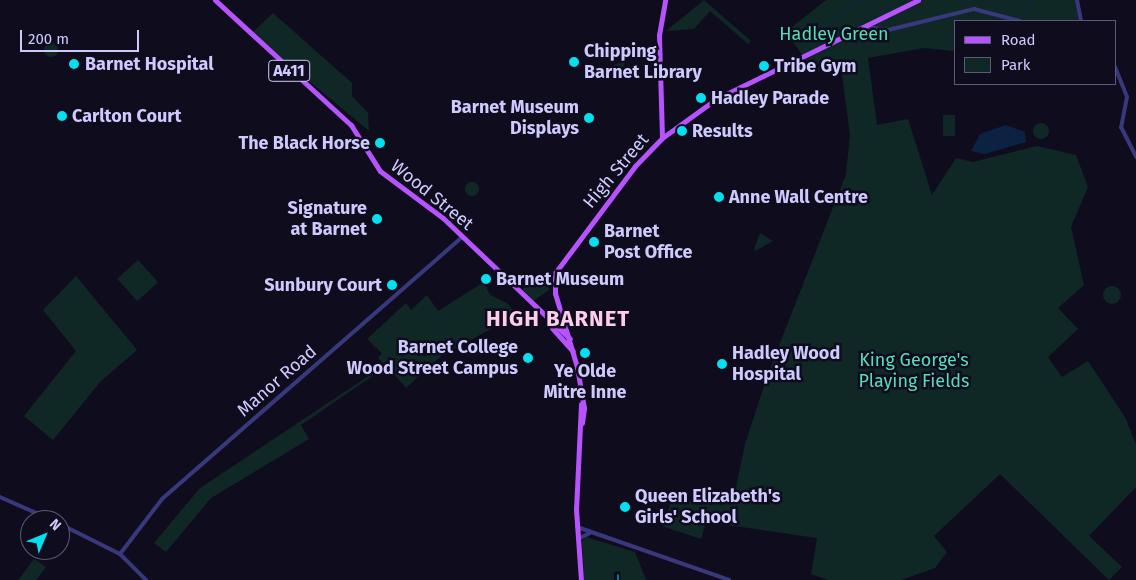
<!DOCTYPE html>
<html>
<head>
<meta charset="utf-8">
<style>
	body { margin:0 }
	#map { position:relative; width:1136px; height:580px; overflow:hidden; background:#0f0c1e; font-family:"Fira Sans",sans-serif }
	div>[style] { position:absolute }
	.green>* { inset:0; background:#0f2826; transform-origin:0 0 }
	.round { border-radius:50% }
	.water>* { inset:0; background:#0c2242 }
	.stream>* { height:1px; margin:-0.5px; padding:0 0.5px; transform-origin:0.5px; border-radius:0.5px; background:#0c2242 }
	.tertiary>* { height:4px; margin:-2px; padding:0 2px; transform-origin:2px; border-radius:2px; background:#38387c }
	.primary>* { height:5px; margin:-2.5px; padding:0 2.5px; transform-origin:2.5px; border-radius:2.5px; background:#b753fc }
	.rail>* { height:1px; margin-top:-0.5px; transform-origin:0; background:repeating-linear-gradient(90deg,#04e0f0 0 8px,transparent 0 14px) }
	.dots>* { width:14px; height:14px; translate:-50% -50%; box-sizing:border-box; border:2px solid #0f0c1e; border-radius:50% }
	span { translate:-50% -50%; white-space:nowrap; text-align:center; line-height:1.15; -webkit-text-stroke:5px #0f0c1e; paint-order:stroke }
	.shield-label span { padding:1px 4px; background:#0f0c1e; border:1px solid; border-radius:4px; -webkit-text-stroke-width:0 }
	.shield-label { font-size:16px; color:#cecafe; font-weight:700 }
	.park-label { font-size:18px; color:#58dcb7 }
	.poi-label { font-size:18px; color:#cecafe; font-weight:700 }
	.left { translate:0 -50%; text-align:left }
	.right { translate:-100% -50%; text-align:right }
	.street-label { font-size:18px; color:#cecafe }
	.district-label { font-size:22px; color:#fecced; font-weight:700; letter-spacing:1px }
	.legend { position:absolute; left:954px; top:20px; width:162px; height:65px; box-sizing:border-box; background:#0f0c1e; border:1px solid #5b5878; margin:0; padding:6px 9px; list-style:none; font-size:15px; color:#cecafe }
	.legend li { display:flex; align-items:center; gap:10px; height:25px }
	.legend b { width:25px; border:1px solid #5b5878 }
	.north { position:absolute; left:20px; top:510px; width:50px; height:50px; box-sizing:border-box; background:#0f0c1e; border:1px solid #5b5878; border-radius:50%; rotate:45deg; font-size:14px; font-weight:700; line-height:20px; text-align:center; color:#cecafe }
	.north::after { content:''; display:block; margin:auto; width:18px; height:22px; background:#04e0f0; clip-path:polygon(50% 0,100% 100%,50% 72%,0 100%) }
	.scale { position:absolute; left:20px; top:30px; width:119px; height:22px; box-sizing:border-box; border:2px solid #cecafe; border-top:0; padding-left:6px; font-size:15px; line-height:18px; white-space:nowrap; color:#cecafe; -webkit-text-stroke:4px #0f0c1e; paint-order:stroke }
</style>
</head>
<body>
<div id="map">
	<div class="green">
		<i style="clip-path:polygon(704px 0,751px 41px,748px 44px,710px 11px,694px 29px,666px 31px)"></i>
		<i style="clip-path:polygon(826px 0,1076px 0,1079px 21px,955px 21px,955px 51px,924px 48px,868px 58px,877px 125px,908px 119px,932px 195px,956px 158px,973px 162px,1037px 146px,1076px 155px,1088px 187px,1071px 227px,1084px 285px,1058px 308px,1078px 329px,1048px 357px,1062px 377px,1088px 361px,1125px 417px,1136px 445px,1136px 487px,1089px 536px,1122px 567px,1109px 580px,1000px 474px,934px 536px,947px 552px,935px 568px,901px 580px,828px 580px,811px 574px,817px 538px,706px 522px,701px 539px,662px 526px,674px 495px,700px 505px,714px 496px,726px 500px,734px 497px,745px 444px,768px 374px,846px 174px,850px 135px,841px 67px,812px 73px,795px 70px,807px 62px,786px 32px)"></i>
		<i style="clip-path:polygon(273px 13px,352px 83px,352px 96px,368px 113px,369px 131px,255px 36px,253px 32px)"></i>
		<i class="round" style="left:44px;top:43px;width:14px;height:14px"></i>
		<i style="clip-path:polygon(625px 61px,622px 72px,611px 79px,604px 78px,601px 69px)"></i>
		<i style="left:943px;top:115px;width:12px;height:21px"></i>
		<i class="round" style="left:1033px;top:123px;width:16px;height:16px"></i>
		<i class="round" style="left:465px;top:182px;width:14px;height:14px"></i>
		<i style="clip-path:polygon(760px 233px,773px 241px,755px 251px,754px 249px)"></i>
		<i style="left:138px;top:260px;width:30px;height:28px;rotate:48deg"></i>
		<i style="clip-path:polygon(549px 274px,549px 290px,533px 301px,522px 289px)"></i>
		<i style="clip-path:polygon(76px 276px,137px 350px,100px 382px,53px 440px,24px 416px,76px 351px,43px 310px)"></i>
		<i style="clip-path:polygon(484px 282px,490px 295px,507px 303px,517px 315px,441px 356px,406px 388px,387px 366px,301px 425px,309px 439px,211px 498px,166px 552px,154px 543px,200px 488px,385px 365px,378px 358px,382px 353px,367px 339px,406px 303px,411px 310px,427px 295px,438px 311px)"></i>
		<i class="round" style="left:1103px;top:286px;width:18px;height:18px"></i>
		<i style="clip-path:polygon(586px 537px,635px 552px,646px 580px,621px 580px,620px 571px,614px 572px,614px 580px,584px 580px,582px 541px)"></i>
		<i style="clip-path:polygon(34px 559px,46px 567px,36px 580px,18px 580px)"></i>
	</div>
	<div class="water">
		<i style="clip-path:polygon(1006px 125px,1025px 132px,1026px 142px,985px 154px,971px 151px,980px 134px)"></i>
	</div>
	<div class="stream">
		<i style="left:898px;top:4px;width:9px;rotate:-27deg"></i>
		<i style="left:1021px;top:19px;width:21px;rotate:-62deg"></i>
		<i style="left:815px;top:23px;width:6px;rotate:51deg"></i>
		<i style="left:805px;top:24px;width:26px;rotate:54deg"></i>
		<i style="left:820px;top:45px;width:84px;rotate:-27.8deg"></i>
		<i style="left:812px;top:34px;width:60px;rotate:-34.8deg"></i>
	</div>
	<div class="tertiary">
		<i style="left:1077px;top:0;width:21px;rotate:79deg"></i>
		<i style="left:868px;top:27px;width:20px;rotate:9deg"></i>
		<i style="left:888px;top:30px;width:89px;rotate:-13.7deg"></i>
		<i style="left:974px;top:9px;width:48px;rotate:14.6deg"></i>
		<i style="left:1115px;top:67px;width:32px;rotate:68deg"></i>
		<i style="left:1127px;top:97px;width:31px;rotate:101deg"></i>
		<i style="left:1121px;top:127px;width:34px;rotate:63deg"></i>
		<i style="left:0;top:497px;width:57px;rotate:23.9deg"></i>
		<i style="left:60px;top:524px;width:67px;rotate:26.6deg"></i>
		<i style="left:120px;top:554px;width:37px;rotate:45deg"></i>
		<i style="left:577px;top:527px;width:161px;rotate:19.2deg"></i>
		<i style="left:578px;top:539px;width:13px;rotate:-27deg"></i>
		<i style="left:120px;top:554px;width:69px;rotate:-52.6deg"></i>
		<i style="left:162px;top:499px;width:398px;rotate:-41.1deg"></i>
	</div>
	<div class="primary">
		<i style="left:215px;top:0;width:185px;rotate:42.6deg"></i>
		<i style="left:351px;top:125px;width:54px;rotate:57.8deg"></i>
		<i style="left:380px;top:171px;width:79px;rotate:36.7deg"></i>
		<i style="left:443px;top:218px;width:175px;rotate:43.6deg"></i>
		<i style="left:662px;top:137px;width:102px;rotate:-91.7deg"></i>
		<i style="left:659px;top:35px;width:36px;rotate:-80deg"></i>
		<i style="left:552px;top:328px;width:31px;rotate:48deg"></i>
		<i style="left:581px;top:404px;width:105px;rotate:92.7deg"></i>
		<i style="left:576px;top:509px;width:71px;rotate:86deg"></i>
		<i style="left:582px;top:423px;width:15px;rotate:-82deg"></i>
		<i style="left:584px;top:408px;width:42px;rotate:-99.7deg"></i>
		<i style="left:577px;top:367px;width:77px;rotate:-106.6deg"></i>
		<i style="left:555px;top:293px;width:20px;rotate:-90deg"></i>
		<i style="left:555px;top:273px;width:134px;rotate:-53.2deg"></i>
		<i style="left:635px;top:166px;width:39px;rotate:-46deg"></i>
		<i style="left:662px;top:138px;width:67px;rotate:-35.8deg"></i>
		<i style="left:716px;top:99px;width:225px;rotate:-26.1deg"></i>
	</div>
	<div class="rail">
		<i style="left:618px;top:574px;width:6px;rotate:90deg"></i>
	</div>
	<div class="dots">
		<i style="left:574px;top:62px;background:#04e0f0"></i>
		<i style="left:74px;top:64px;background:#04e0f0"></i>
		<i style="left:764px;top:66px;background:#04e0f0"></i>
		<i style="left:701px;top:98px;background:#04e0f0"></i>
		<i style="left:62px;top:116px;background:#04e0f0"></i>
		<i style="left:589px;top:118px;background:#04e0f0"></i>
		<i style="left:682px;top:131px;background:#04e0f0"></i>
		<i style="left:380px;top:143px;background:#04e0f0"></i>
		<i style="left:719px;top:197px;background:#04e0f0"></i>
		<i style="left:377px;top:219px;background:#04e0f0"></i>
		<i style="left:594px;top:242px;background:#04e0f0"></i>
		<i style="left:486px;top:279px;background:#04e0f0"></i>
		<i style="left:392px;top:285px;background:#04e0f0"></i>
		<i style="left:585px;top:353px;background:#04e0f0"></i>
		<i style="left:528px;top:358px;background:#04e0f0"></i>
		<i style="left:722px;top:364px;background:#04e0f0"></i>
		<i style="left:625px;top:507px;background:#04e0f0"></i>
	</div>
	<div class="shield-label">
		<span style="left:289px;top:71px">A411</span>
	</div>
	<div class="park-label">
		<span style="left:834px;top:34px">Hadley Green</span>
		<span style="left:914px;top:371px">King George's<br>Playing Fields</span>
	</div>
	<div class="poi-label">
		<span class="left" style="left:584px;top:62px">Chipping<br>Barnet Library</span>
		<span class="left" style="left:85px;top:64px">Barnet Hospital</span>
		<span class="left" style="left:774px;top:66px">Tribe Gym</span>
		<span class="left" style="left:711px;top:98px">Hadley Parade</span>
		<span class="right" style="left:579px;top:118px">Barnet Museum<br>Displays</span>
		<span class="left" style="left:72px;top:116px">Carlton Court</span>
		<span class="left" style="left:692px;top:131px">Results</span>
		<span class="right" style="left:370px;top:143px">The Black Horse</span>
		<span class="left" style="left:729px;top:197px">Anne Wall Centre</span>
		<span class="right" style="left:367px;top:219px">Signature<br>at Barnet</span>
		<span class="left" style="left:604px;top:242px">Barnet<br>Post Office</span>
		<span class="left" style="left:496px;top:279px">Barnet Museum</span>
		<span class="right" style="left:382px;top:285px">Sunbury Court</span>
		<span class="right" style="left:518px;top:358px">Barnet College<br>Wood Street Campus</span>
		<span class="left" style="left:732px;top:364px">Hadley Wood<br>Hospital</span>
		<span style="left:585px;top:382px">Ye Olde<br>Mitre Inne</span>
		<span class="left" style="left:635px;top:507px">Queen Elizabeth's<br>Girls' School</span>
	</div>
	<div class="street-label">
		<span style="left:616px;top:171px;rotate:-50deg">High Street</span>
		<span style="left:432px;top:195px;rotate:39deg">Wood Street</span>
		<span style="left:277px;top:381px;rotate:-41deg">Manor Road</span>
	</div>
	<div class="district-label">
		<span style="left:558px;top:319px">HIGH BARNET</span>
	</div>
	<ul class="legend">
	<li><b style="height:6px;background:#b753fc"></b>Road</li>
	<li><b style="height:14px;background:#0f2826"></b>Park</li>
	</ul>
	<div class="north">N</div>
	<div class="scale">200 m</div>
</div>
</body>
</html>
